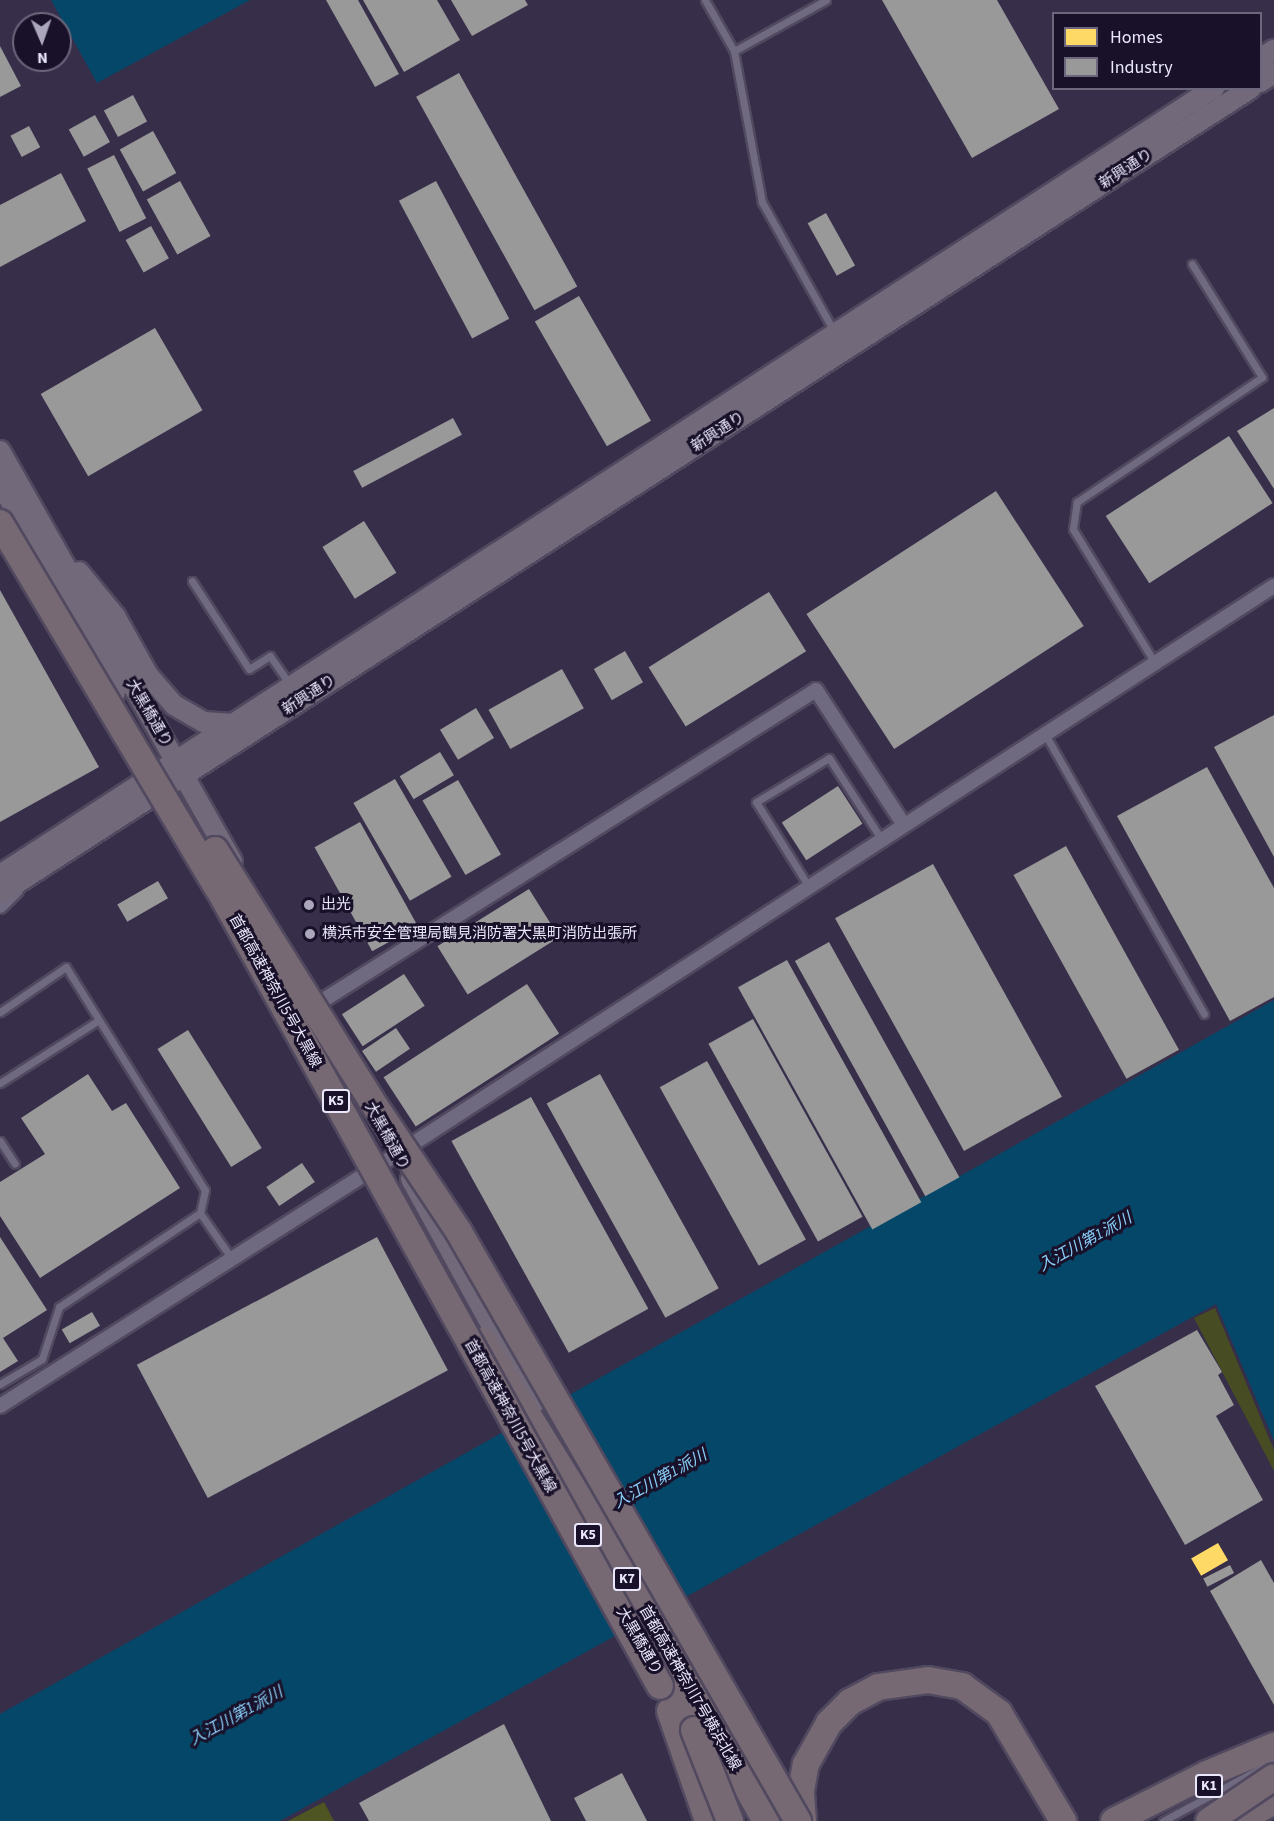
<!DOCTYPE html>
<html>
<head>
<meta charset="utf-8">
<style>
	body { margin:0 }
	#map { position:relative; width:1274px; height:1821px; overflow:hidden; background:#372e4a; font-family:"Source Sans 3","Noto Sans JP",sans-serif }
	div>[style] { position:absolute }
	.green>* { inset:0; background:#474c22 }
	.forest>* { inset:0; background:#4f5423 }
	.water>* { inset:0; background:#054768 }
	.homes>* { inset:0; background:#ffd966; transform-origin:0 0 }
	.industry>* { inset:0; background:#999; transform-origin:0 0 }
	.roads { filter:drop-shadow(2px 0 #51495f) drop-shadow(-2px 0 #51495f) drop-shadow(0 2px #51495f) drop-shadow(0 -2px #51495f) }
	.lane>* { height:7px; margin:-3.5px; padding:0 3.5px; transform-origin:3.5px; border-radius:3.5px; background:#706a80 }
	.street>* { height:14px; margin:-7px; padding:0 7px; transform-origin:7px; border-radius:7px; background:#706a80 }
	.secondary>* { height:20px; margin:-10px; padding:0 10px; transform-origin:10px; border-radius:10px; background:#726a7b }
	.highway>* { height:26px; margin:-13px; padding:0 13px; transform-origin:13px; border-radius:13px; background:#766973 }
	.bridges { filter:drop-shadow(2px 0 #51495f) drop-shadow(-2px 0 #51495f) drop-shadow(0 2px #51495f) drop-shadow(0 -2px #51495f) }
	.highway-bridge>* { height:26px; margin:-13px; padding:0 13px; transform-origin:13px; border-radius:13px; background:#766973 }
	.dots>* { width:16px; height:16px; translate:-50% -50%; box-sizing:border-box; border:3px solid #181129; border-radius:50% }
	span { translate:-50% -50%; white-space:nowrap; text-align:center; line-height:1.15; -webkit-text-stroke:6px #181129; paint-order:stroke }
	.shield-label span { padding:2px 4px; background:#181129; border:2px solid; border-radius:4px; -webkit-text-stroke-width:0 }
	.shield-label { font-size:14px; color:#ebe7fb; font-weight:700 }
	.street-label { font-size:15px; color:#ebe7fb }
	.poi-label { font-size:15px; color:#ebe7fb }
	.left { translate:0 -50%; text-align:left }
	.water-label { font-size:16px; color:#88cdf7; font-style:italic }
	.legend { position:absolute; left:1052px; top:12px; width:210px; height:78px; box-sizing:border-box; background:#181129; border:2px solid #6c677d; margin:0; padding:8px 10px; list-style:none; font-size:18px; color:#ebe7fb }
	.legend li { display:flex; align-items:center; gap:12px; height:30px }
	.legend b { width:30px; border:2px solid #6c677d }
	.north { position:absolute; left:12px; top:12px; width:60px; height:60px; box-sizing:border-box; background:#181129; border:2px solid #6c677d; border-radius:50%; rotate:178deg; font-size:16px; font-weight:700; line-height:24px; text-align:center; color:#ebe7fb }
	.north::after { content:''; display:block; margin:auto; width:21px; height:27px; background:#aca6bd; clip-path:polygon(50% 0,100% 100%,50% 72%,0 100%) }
</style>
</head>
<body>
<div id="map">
	<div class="green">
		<i style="clip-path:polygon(1215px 1308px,1274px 1450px,1274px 1471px,1194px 1318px)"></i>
	</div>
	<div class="forest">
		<i style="clip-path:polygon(324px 1802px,334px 1821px,288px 1821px)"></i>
	</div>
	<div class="water">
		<i style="clip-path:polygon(51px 0,250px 0,97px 83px)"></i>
		<i style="clip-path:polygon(1274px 1000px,1274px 1441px,1216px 1304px,280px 1821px,0 1821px,0 1714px)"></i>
	</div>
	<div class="homes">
		<i style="left:1218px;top:1543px;width:20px;height:31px;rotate:60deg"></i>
	</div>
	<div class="industry">
		<i style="clip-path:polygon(326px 0,358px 0,399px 74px,375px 87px)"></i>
		<i style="clip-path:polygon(363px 0,437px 0,460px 40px,404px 72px)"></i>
		<i style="clip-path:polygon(451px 0,525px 0,528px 5px,472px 36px)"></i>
		<i style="clip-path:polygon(882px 0,997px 0,1059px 109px,972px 158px)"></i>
		<i style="clip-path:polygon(0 46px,21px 86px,0 97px)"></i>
		<i style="left:459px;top:73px;width:244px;height:49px;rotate:61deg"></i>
		<i style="left:133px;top:95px;width:30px;height:33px;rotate:62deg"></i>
		<i style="left:95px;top:115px;width:31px;height:30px;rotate:61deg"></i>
		<i style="left:29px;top:126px;width:24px;height:21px;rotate:62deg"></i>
		<i style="left:153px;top:131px;width:48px;height:38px;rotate:61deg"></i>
		<i style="left:114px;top:155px;width:71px;height:30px;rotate:63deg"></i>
		<i style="clip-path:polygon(61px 173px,86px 221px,0 267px,0 205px)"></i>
		<i style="left:180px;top:181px;width:63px;height:38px;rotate:61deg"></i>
		<i style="left:436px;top:181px;width:156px;height:42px;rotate:62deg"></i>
		<i style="left:826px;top:213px;width:60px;height:21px;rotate:61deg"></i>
		<i style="left:151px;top:226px;width:37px;height:29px;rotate:61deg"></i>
		<i style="left:579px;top:296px;width:144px;height:51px;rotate:60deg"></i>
		<i style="left:155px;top:328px;width:95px;height:132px;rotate:60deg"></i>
		<i style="clip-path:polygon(1274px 408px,1274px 489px,1237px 431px)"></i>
		<i style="left:453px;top:418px;width:19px;height:113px;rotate:62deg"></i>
		<i style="left:1229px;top:436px;width:80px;height:147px;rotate:57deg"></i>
		<i style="left:996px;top:491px;width:161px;height:226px;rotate:57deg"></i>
		<i style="left:364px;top:521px;width:61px;height:49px;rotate:58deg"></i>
		<i style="clip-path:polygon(0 590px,99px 767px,0 822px)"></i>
		<i style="left:769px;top:592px;width:70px;height:142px;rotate:58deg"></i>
		<i style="left:625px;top:651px;width:36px;height:36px;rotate:60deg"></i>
		<i style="left:562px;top:669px;width:45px;height:84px;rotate:61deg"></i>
		<i style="left:476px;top:708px;width:35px;height:42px;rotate:59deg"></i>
		<i style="clip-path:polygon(1274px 715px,1274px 857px,1214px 747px)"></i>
		<i style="left:440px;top:752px;width:27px;height:47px;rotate:59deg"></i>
		<i style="clip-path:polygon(1207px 767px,1274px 888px,1274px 997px,1230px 1021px,1117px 816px)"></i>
		<i style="left:395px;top:779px;width:113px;height:48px;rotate:60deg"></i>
		<i style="left:458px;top:780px;width:86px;height:41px;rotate:60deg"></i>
		<i style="left:838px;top:786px;width:45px;height:67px;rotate:57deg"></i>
		<i style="left:360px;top:822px;width:119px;height:52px;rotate:61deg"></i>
		<i style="left:1066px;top:846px;width:233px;height:60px;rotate:61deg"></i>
		<i style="left:933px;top:864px;width:266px;height:112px;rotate:61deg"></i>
		<i style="left:158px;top:881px;width:20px;height:47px;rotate:60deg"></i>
		<i style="left:529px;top:889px;width:57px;height:108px;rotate:58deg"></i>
		<i style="left:829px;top:942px;width:269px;height:39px;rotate:61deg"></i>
		<i style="left:787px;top:960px;width:277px;height:56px;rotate:61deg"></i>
		<i style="left:404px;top:974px;width:38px;height:74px;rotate:57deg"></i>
		<i style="left:527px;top:984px;width:59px;height:171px;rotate:57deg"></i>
		<i style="left:753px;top:1019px;width:226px;height:51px;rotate:61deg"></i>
		<i style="left:396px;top:1028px;width:25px;height:41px;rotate:56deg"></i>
		<i style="left:188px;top:1030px;width:139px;height:36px;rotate:58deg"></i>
		<i style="left:707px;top:1061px;width:204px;height:54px;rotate:61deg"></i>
		<i style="clip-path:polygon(88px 1074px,112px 1111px,126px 1103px,180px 1188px,40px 1278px,0 1216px,0 1182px,45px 1154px,21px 1118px)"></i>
		<i style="left:600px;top:1074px;width:245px;height:61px;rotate:61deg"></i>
		<i style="left:531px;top:1097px;width:242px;height:91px;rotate:61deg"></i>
		<i style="left:302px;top:1163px;width:23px;height:43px;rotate:56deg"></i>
		<i style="clip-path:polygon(0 1237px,47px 1310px,3px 1338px,18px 1361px,0 1372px)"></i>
		<i style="left:377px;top:1237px;width:151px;height:272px;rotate:62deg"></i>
		<i style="left:92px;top:1312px;width:16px;height:35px;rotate:60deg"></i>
		<i style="clip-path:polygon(1197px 1330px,1222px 1372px,1218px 1375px,1234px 1405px,1216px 1416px,1263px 1500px,1185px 1545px,1095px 1386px)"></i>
		<i style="clip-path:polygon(1261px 1560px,1274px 1583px,1274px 1705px,1210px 1591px)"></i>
		<i style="left:1230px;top:1565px;width:9px;height:30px;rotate:63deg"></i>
		<i style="clip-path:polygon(504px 1724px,551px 1821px,369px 1821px,359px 1803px)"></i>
		<i style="clip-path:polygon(622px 1773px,647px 1821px,586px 1821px,574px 1798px)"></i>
	</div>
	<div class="roads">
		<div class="lane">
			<i style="left:705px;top:0;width:59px;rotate:60.4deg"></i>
			<i style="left:734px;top:51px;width:154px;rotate:79.5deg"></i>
			<i style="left:762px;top:202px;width:150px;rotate:60.9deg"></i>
			<i style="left:734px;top:51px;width:105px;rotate:-29deg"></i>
			<i style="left:192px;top:581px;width:105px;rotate:57.1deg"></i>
			<i style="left:249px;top:669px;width:25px;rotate:-32deg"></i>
			<i style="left:270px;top:656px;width:35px;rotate:55deg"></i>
			<i style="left:1155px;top:663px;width:157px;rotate:-121.5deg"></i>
			<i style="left:1073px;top:529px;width:27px;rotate:-82deg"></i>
			<i style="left:1077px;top:502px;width:223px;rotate:-34deg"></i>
			<i style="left:1262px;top:377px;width:133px;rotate:-121.8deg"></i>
			<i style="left:1045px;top:734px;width:322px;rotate:60.4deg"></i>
			<i style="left:809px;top:887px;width:100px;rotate:-121.9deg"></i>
			<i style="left:756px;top:802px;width:85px;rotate:-31.1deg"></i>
			<i style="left:829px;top:758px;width:98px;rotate:57.1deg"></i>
			<i style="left:0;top:1012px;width:80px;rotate:-34.3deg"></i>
			<i style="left:66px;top:967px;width:263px;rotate:58.1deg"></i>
			<i style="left:205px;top:1190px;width:24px;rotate:102deg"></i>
			<i style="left:200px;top:1213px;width:56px;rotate:55.2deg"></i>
			<i style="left:0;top:1083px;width:117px;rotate:-32.5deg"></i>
			<i style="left:0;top:1141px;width:27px;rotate:57deg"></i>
			<i style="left:0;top:1384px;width:49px;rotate:-30.8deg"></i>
			<i style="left:42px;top:1359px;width:55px;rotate:-71.9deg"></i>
			<i style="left:59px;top:1307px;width:169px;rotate:-33.7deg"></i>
			<i style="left:1163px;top:1821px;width:126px;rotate:-28.4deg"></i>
		</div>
		<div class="street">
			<i style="left:0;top:906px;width:23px;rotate:-45deg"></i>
			<i style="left:314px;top:1006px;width:593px;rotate:-32.19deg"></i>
			<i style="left:816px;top:690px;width:161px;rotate:56.9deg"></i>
			<i style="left:0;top:1406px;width:470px;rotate:-32.4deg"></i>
			<i style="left:397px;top:1154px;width:1045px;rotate:-32.93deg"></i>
		</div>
		<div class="secondary">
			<i style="left:1260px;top:59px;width:17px;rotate:-33deg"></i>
			<i style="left:1260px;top:82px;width:17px;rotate:-33deg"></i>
			<i style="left:0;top:451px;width:471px;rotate:60.5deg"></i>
			<i style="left:0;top:482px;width:240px;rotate:61.4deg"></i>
			<i style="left:79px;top:572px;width:57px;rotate:50.7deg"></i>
			<i style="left:115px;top:616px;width:68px;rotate:60.8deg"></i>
			<i style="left:148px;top:675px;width:40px;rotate:49deg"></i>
			<i style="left:174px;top:705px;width:34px;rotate:30deg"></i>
			<i style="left:204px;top:722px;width:28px;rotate:4deg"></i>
			<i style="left:0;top:875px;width:1447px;rotate:-32.95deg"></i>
			<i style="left:0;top:894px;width:1488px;rotate:-32.79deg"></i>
			<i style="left:411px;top:1179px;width:256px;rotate:61.2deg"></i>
		</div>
		<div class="highway">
			<i style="left:482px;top:1341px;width:226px;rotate:58.2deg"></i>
			<i style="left:601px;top:1533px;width:332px;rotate:60.2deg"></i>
			<i style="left:655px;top:1659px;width:81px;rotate:61.2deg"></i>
			<i style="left:670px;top:1711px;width:116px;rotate:70.9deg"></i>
			<i style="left:803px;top:1821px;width:30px;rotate:-94deg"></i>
			<i style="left:801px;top:1791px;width:27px;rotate:-80deg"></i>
			<i style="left:806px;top:1764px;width:47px;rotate:-60.7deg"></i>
			<i style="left:829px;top:1723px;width:30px;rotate:-45deg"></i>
			<i style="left:850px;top:1702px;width:32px;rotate:-28deg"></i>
			<i style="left:878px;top:1687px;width:50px;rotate:-8deg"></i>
			<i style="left:928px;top:1680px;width:35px;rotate:10deg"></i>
			<i style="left:962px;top:1686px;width:46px;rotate:36.1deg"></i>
			<i style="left:999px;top:1713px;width:126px;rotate:59.3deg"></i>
			<i style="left:1114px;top:1821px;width:104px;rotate:-26.8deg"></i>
			<i style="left:1207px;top:1774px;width:73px;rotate:-22.7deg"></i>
			<i style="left:1238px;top:1821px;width:41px;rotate:-29.1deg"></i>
		</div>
	</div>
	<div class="bridges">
		<div class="highway-bridge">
			<i style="left:0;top:523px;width:425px;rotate:59.2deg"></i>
			<i style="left:218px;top:888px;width:912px;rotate:61.02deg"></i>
			<i style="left:215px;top:850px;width:295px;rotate:58deg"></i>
			<i style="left:371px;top:1100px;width:159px;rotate:56.3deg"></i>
			<i style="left:459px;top:1232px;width:680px;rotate:60.08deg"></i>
			<i style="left:694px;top:1730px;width:98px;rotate:68.4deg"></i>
			<i style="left:1209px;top:1821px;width:78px;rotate:-34.1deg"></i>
		</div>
	</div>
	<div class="dots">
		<i style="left:309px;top:905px;background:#aca6bd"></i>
		<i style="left:310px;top:934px;background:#aca6bd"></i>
	</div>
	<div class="shield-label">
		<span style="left:336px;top:1101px">K5</span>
		<span style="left:588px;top:1535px">K5</span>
		<span style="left:627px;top:1579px">K7</span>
		<span style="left:1209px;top:1786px">K1</span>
	</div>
	<div class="street-label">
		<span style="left:1126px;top:169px;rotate:-33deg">新興通り</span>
		<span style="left:718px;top:432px;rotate:-33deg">新興通り</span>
		<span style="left:309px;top:695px;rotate:-33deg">新興通り</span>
		<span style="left:149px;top:713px;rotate:60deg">大黒橋通り</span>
		<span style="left:275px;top:991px;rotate:61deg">首都高速神奈川5号大黒線</span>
		<span style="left:387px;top:1136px;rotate:61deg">大黒橋通り</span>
		<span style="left:510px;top:1416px;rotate:61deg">首都高速神奈川5号大黒線</span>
		<span style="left:639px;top:1641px;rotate:60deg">大黒橋通り</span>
		<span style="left:690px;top:1688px;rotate:60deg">首都高速神奈川7号横浜北線</span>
	</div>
	<div class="poi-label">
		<span class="left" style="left:321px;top:905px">出光</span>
		<span class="left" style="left:322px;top:934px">横浜市安全管理局鶴見消防署大黒町消防出張所</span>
	</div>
	<div class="water-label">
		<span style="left:1085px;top:1242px;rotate:-29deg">入江川第1派川</span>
		<span style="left:660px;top:1479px;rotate:-29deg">入江川第1派川</span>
		<span style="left:236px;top:1716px;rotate:-29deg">入江川第1派川</span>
	</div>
	<ul class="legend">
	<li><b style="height:16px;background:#ffd966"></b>Homes</li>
	<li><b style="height:16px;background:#999"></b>Industry</li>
	</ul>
	<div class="north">N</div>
</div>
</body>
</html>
